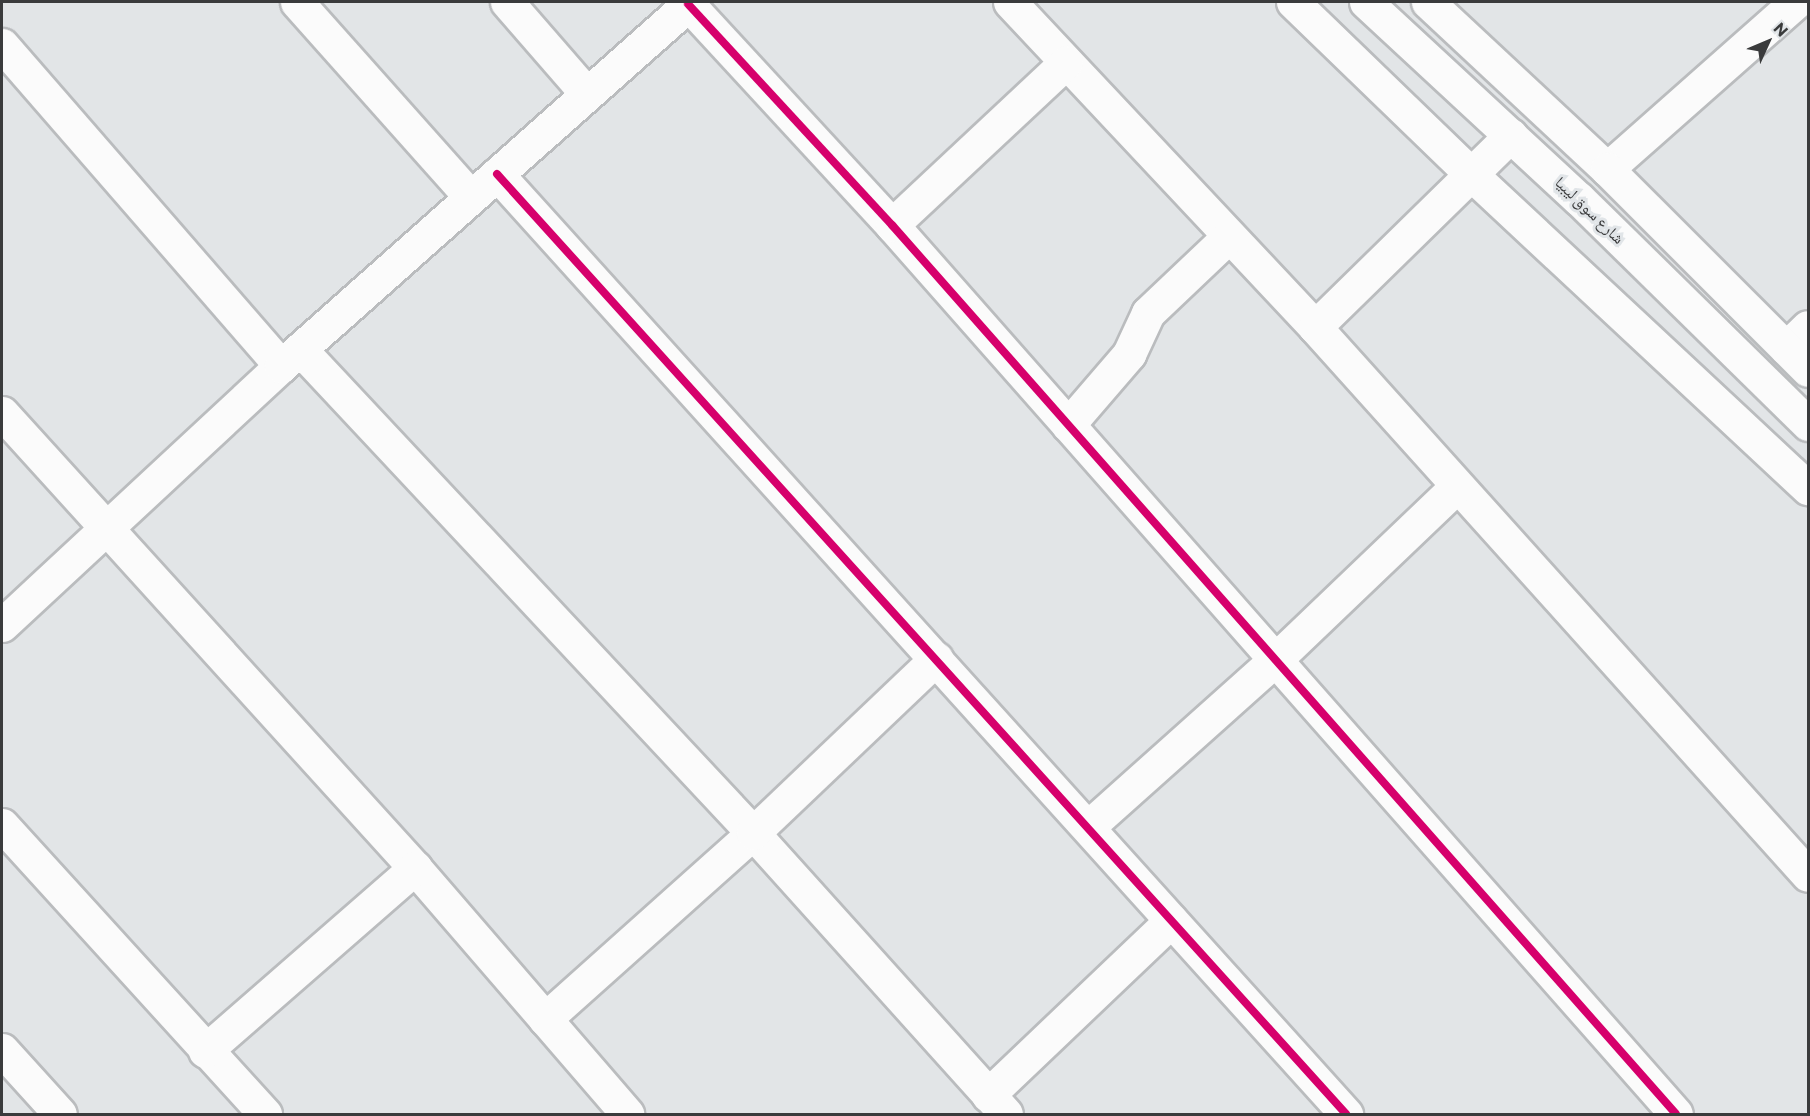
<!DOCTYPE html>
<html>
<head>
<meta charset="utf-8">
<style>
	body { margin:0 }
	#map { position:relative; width:1810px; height:1116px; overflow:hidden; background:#e2e5e7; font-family:Commissioner,"Noto Naskh Arabic",sans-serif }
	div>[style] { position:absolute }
	.roads { filter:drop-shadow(2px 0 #babcbe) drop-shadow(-2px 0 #babcbe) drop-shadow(0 2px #babcbe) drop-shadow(0 -2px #babcbe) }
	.minor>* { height:33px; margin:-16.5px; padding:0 16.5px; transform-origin:16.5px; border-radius:16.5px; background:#fbfbfb }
	.primary>* { height:33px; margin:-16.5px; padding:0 16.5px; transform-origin:16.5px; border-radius:16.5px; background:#fbfbfb }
	.cycleway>* { height:8px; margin:-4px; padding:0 4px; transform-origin:4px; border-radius:4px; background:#d6006c }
	span { translate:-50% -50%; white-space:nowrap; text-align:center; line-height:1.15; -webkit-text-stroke:6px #e1e5e8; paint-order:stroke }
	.street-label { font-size:16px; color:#3a3b3c }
	.frame { position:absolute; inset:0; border:3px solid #3a3b3c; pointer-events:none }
	.north { position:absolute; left:1738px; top:12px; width:60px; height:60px; -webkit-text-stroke:4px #e1e5e8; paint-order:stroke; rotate:46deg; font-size:16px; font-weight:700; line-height:24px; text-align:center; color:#3a3b3c }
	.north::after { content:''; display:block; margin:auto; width:21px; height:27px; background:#3a3b3c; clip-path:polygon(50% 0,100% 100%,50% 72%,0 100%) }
</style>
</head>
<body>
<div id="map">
	<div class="roads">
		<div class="minor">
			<i style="left:297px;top:2px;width:261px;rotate:48.3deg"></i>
			<i style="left:507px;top:2px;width:121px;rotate:49deg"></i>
			<i style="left:1010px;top:2px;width:446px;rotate:46.8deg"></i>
			<i style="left:1315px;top:327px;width:737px;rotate:48.02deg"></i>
			<i style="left:1293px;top:2px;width:248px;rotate:44deg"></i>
			<i style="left:1471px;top:174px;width:461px;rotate:43deg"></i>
			<i style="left:688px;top:4px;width:301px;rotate:47.3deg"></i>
			<i style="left:892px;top:225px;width:1185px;rotate:48.59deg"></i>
			<i style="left:2px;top:45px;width:425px;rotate:49deg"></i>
			<i style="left:1607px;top:169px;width:252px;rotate:-41.5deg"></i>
			<i style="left:497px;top:174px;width:1267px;rotate:47.91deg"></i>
			<i style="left:892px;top:225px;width:238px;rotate:-43.1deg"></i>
			<i style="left:1315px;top:327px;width:274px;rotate:-44.4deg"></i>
			<i style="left:1786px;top:348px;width:30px;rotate:-44deg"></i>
			<i style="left:300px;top:349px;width:663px;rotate:46.89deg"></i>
			<i style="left:753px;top:833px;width:378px;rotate:48deg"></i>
			<i style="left:2px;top:413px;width:614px;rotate:47.77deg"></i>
			<i style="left:415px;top:868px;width:325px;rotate:49.2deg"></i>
			<i style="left:1068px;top:425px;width:94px;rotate:-49.3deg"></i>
			<i style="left:1129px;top:354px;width:45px;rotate:-65.1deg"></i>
			<i style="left:1148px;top:313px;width:109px;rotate:-43.5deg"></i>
			<i style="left:2px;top:625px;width:381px;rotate:-42.9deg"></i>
			<i style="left:281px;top:366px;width:548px;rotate:-41.6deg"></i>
			<i style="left:2px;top:825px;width:391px;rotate:47.7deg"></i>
			<i style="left:1088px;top:827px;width:251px;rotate:-41.8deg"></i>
			<i style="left:1275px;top:660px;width:250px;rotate:-43.7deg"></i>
			<i style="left:545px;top:1019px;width:279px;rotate:-41.8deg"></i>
			<i style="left:753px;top:833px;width:253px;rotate:-43.6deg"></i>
			<i style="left:2px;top:1050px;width:86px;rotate:47.8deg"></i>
			<i style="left:205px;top:1051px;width:279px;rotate:-41.1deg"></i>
			<i style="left:988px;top:1095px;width:253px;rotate:-43.6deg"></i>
		</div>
		<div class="primary">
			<i style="left:1366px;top:2px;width:290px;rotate:42.8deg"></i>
			<i style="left:1579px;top:199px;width:321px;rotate:44.5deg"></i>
			<i style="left:1428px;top:2px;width:245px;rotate:43deg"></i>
			<i style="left:1607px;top:169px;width:284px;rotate:45deg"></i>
		</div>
	</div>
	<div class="cycleway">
		<i style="left:688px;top:4px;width:301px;rotate:47.3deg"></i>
		<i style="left:892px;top:225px;width:1185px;rotate:48.59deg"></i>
		<i style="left:497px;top:174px;width:1267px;rotate:47.91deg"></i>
	</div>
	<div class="street-label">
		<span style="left:1590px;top:210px;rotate:44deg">شارع سوق ليبيا</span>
	</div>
	<div class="frame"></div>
	<div class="north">N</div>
</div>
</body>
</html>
